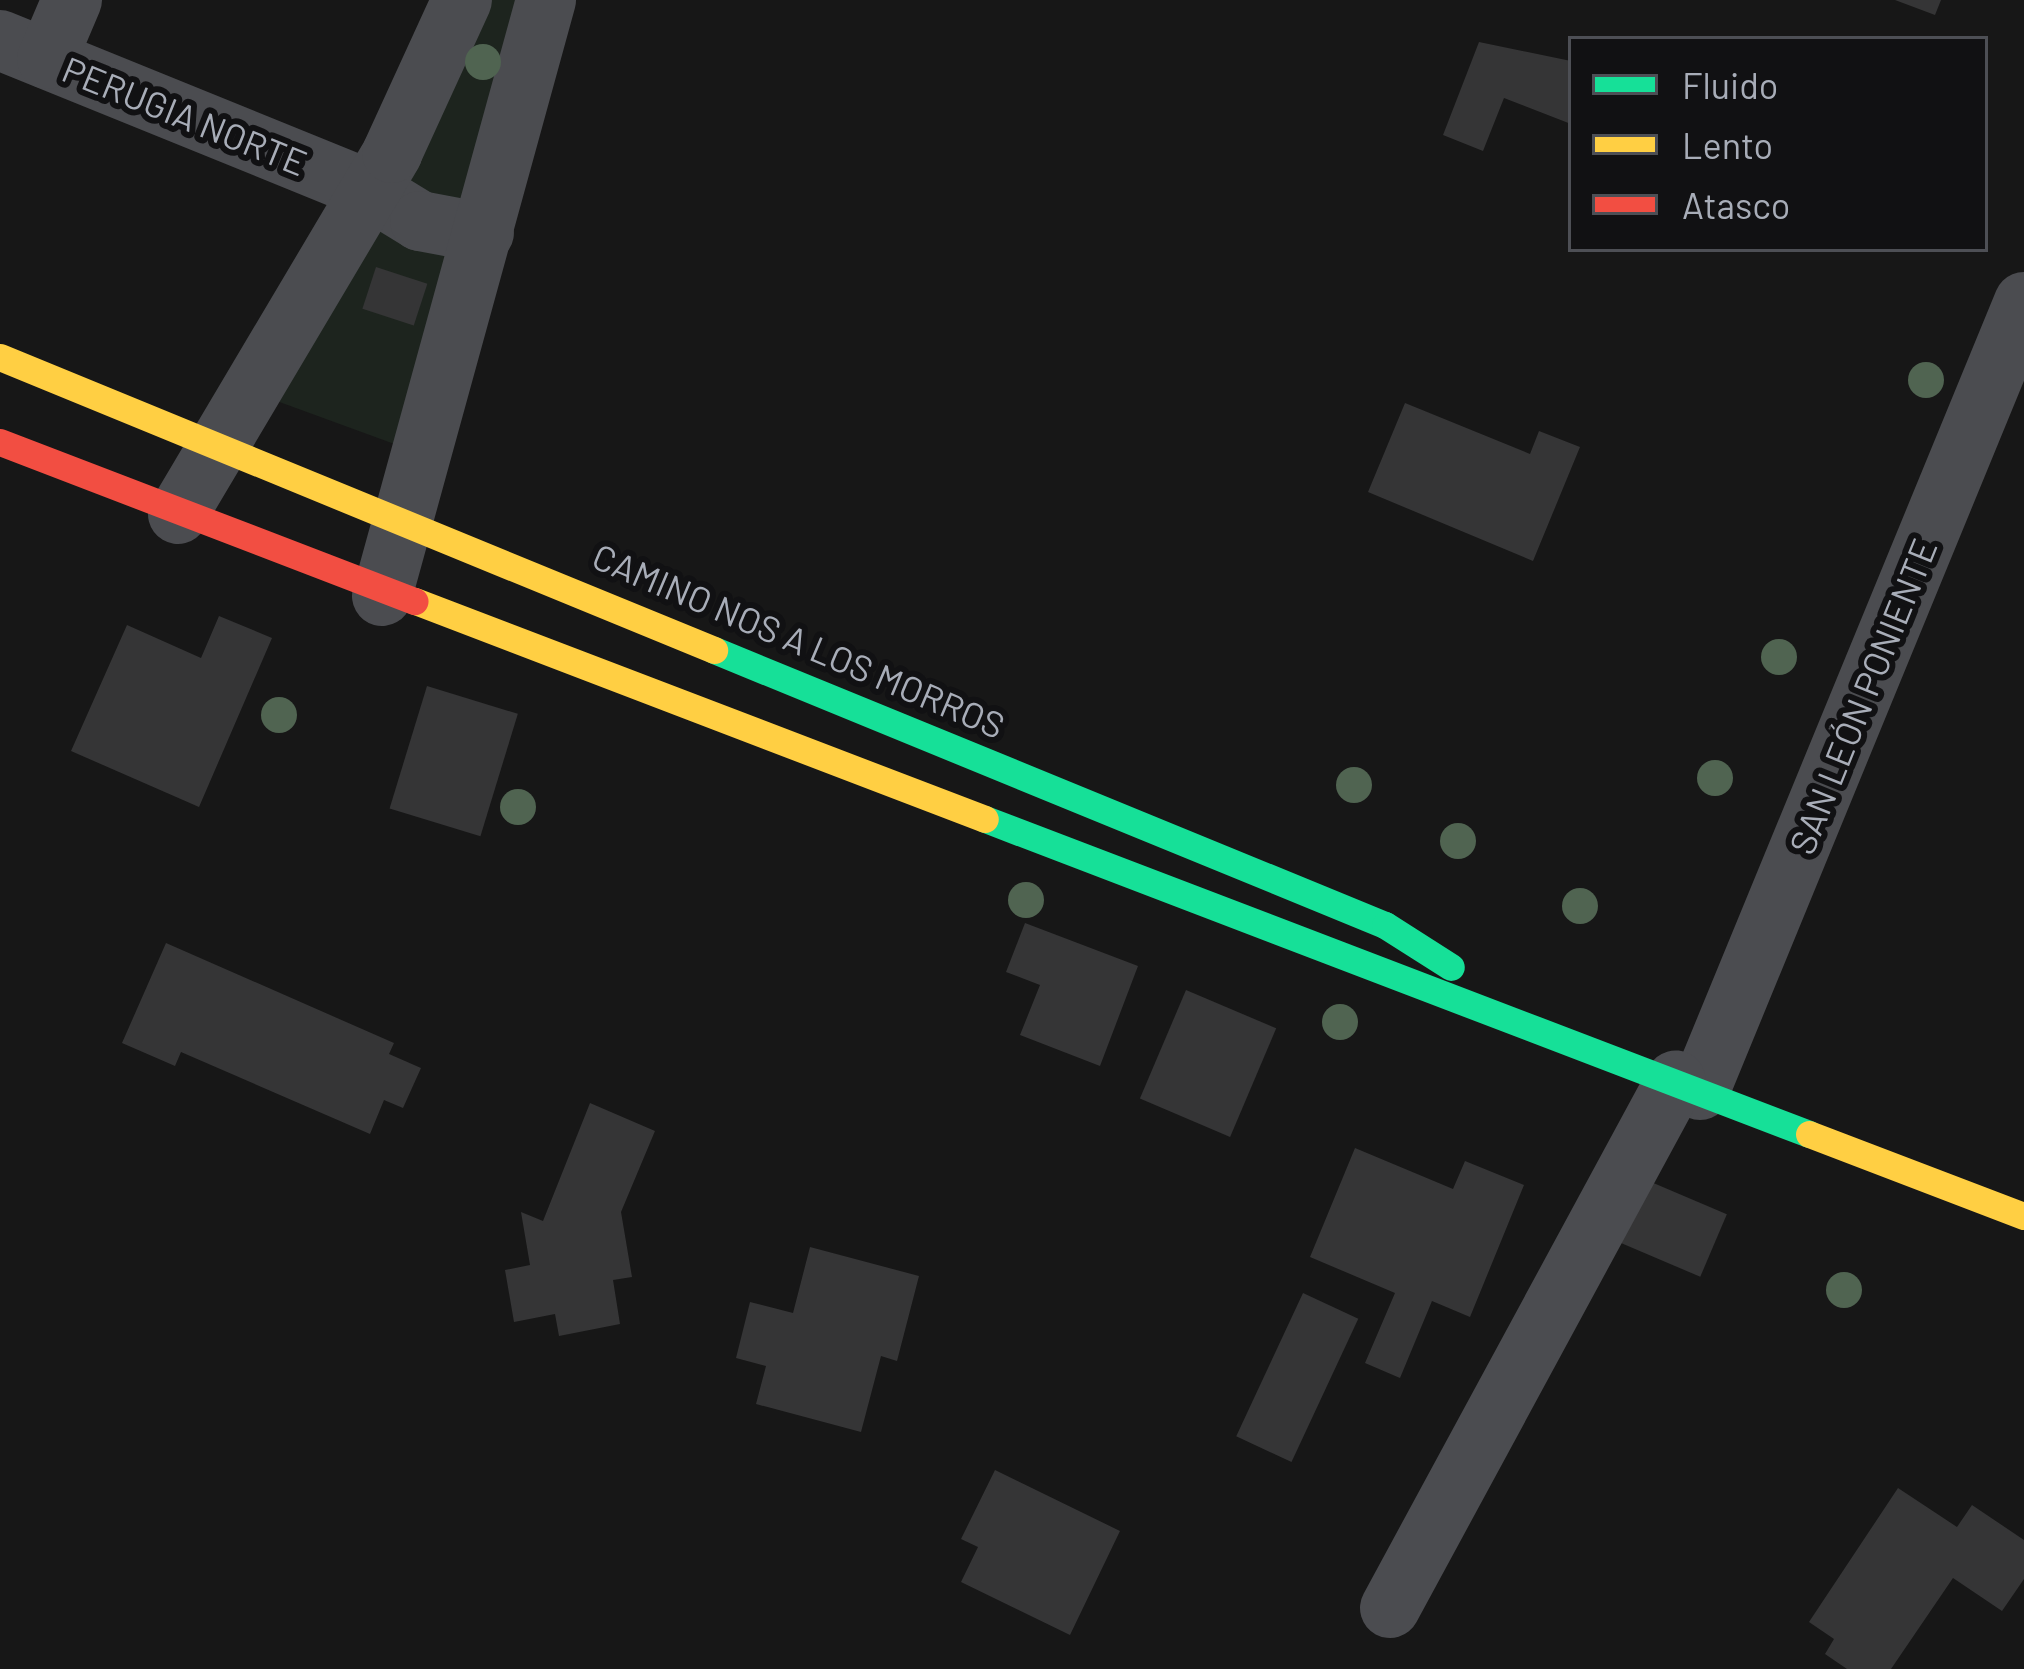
<!DOCTYPE html>
<html>
<head>
<meta charset="utf-8">
<style>
	body { margin:0 }
	#map { position:relative; width:2024px; height:1669px; overflow:hidden; background:#171717; font-family:Barlow,sans-serif }
	div>[style] { position:absolute }
	.green>* { inset:0; background:#1d241e }
	.building>* { inset:0; background:#353536; transform-origin:0 0 }
	.street>* { height:60px; margin:-30px; padding:0 30px; transform-origin:30px; border-radius:30px; background:#4b4c50 }
	.fast>* { height:27px; margin:-13.5px; padding:0 13.5px; transform-origin:13.5px; border-radius:13.5px; background:#16e098 }
	.slow>* { height:27px; margin:-13.5px; padding:0 13.5px; transform-origin:13.5px; border-radius:13.5px; background:#ffcf43 }
	.jam>* { height:27px; margin:-13.5px; padding:0 13.5px; transform-origin:13.5px; border-radius:13.5px; background:#f24e42 }
	.trees>* { width:36px; height:36px; margin:-18px; border-radius:50%; background:#506451 }
	span { translate:-50% -50%; white-space:nowrap; text-align:center; line-height:1.15; -webkit-text-stroke:12px #111113; paint-order:stroke }
	.street-label { font-size:36px; color:#a8adb8 }
	.legend { position:absolute; left:1568px; top:36px; width:420px; height:216px; box-sizing:border-box; background:#111113; border:3px solid #4d4f55; margin:0; padding:15px 21px; list-style:none; font-size:36px; color:#a8adb8 }
	.legend li { display:flex; align-items:center; gap:24px; height:60px }
	.legend b { width:60px; border:3px solid #4d4f55 }
</style>
</head>
<body>
<div id="map">
	<div class="green">
		<i style="clip-path:polygon(483px 0,533px 0,419px 453px,274px 400px)"></i>
	</div>
	<div class="building">
		<i style="clip-path:polygon(1895px 0,1941px 0,1935px 15px)"></i>
		<i style="clip-path:polygon(1479px 42px,1571px 61px,1571px 124px,1504px 98px,1483px 151px,1443px 135px)"></i>
		<i style="left:376px;top:267px;width:54px;height:44px;rotate:18deg"></i>
		<i style="clip-path:polygon(1405px 403px,1530px 454px,1539px 431px,1580px 447px,1533px 561px,1368px 492px)"></i>
		<i style="clip-path:polygon(219px 616px,272px 638px,199px 807px,71px 751px,127px 625px,201px 658px)"></i>
		<i style="left:427px;top:686px;width:95px;height:128px;rotate:17deg"></i>
		<i style="clip-path:polygon(1025px 923px,1138px 966px,1100px 1066px,1020px 1035px,1040px 985px,1006px 972px)"></i>
		<i style="clip-path:polygon(166px 943px,394px 1043px,389px 1054px,421px 1068px,403px 1108px,384px 1100px,370px 1134px,181px 1052px,175px 1066px,122px 1043px)"></i>
		<i style="left:1186px;top:990px;width:98px;height:118px;rotate:23deg"></i>
		<i style="clip-path:polygon(590px 1103px,655px 1131px,621px 1212px,632px 1277px,613px 1280px,620px 1324px,559px 1336px,555px 1314px,514px 1322px,505px 1270px,530px 1265px,521px 1212px,543px 1221px)"></i>
		<i style="clip-path:polygon(1355px 1148px,1453px 1189px,1465px 1161px,1524px 1185px,1470px 1317px,1432px 1301px,1400px 1378px,1365px 1363px,1395px 1293px,1310px 1257px)"></i>
		<i style="left:1644px;top:1179px;width:90px;height:68px;rotate:23deg"></i>
		<i style="clip-path:polygon(810px 1247px,919px 1276px,897px 1361px,881px 1356px,861px 1432px,756px 1404px,766px 1366px,736px 1358px,750px 1302px,793px 1313px)"></i>
		<i style="left:1303px;top:1293px;width:61px;height:158px;rotate:25deg"></i>
		<i style="clip-path:polygon(995px 1470px,1120px 1531px,1070px 1635px,961px 1582px,978px 1547px,961px 1539px)"></i>
		<i style="clip-path:polygon(1898px 1488px,1957px 1527px,1972px 1505px,2024px 1540px,2024px 1579px,2002px 1611px,1953px 1578px,1891px 1669px,1847px 1669px,1825px 1654px,1834px 1639px,1809px 1622px)"></i>
	</div>
	<div class="street">
		<i style="left:0;top:40px;width:401px;rotate:22.1deg"></i>
		<i style="left:371px;top:191px;width:57px;rotate:31.5deg"></i>
		<i style="left:420px;top:221px;width:65px;rotate:10.6deg"></i>
		<i style="left:47px;top:59px;width:64px;rotate:-67deg"></i>
		<i style="left:178px;top:514px;width:420px;rotate:-59.3deg"></i>
		<i style="left:392px;top:153px;width:168px;rotate:-65.4deg"></i>
		<i style="left:382px;top:596px;width:618px;rotate:-74.61deg"></i>
		<i style="left:1700px;top:1090px;width:852px;rotate:-67.65deg"></i>
		<i style="left:1390px;top:1608px;width:600px;rotate:-61.56deg"></i>
	</div>
	<div class="fast">
		<i style="left:714px;top:650px;width:725px;rotate:22.29deg"></i>
		<i style="left:1385px;top:925px;width:78px;rotate:32.5deg"></i>
		<i style="left:985px;top:819px;width:882px;rotate:20.92deg"></i>
	</div>
	<div class="slow">
		<i style="left:0;top:357px;width:772px;rotate:22.31deg"></i>
		<i style="left:415px;top:601px;width:610px;rotate:20.93deg"></i>
		<i style="left:1809px;top:1134px;width:230px;rotate:20.9deg"></i>
	</div>
	<div class="jam">
		<i style="left:0;top:442px;width:444px;rotate:21deg"></i>
	</div>
	<div class="trees">
		<i style="left:483px;top:62px"></i>
		<i style="left:1926px;top:380px"></i>
		<i style="left:1779px;top:657px"></i>
		<i style="left:279px;top:715px"></i>
		<i style="left:1715px;top:778px"></i>
		<i style="left:1354px;top:785px"></i>
		<i style="left:518px;top:807px"></i>
		<i style="left:1458px;top:841px"></i>
		<i style="left:1026px;top:900px"></i>
		<i style="left:1580px;top:906px"></i>
		<i style="left:1340px;top:1022px"></i>
		<i style="left:1844px;top:1290px"></i>
	</div>
	<div class="street-label">
		<span style="left:185px;top:115px;rotate:22deg">PERUGIA NORTE</span>
		<span style="left:799px;top:640px;rotate:23deg">CAMINO NOS A LOS MORROS</span>
		<span style="left:1862px;top:696px;rotate:-68deg">SAN LEÓN PONIENTE</span>
	</div>
	<ul class="legend">
	<li><b style="height:15px;background:#16e098"></b>Fluido</li>
	<li><b style="height:15px;background:#ffcf43"></b>Lento</li>
	<li><b style="height:15px;background:#f24e42"></b>Atasco</li>
	</ul>
</div>
</body>
</html>
